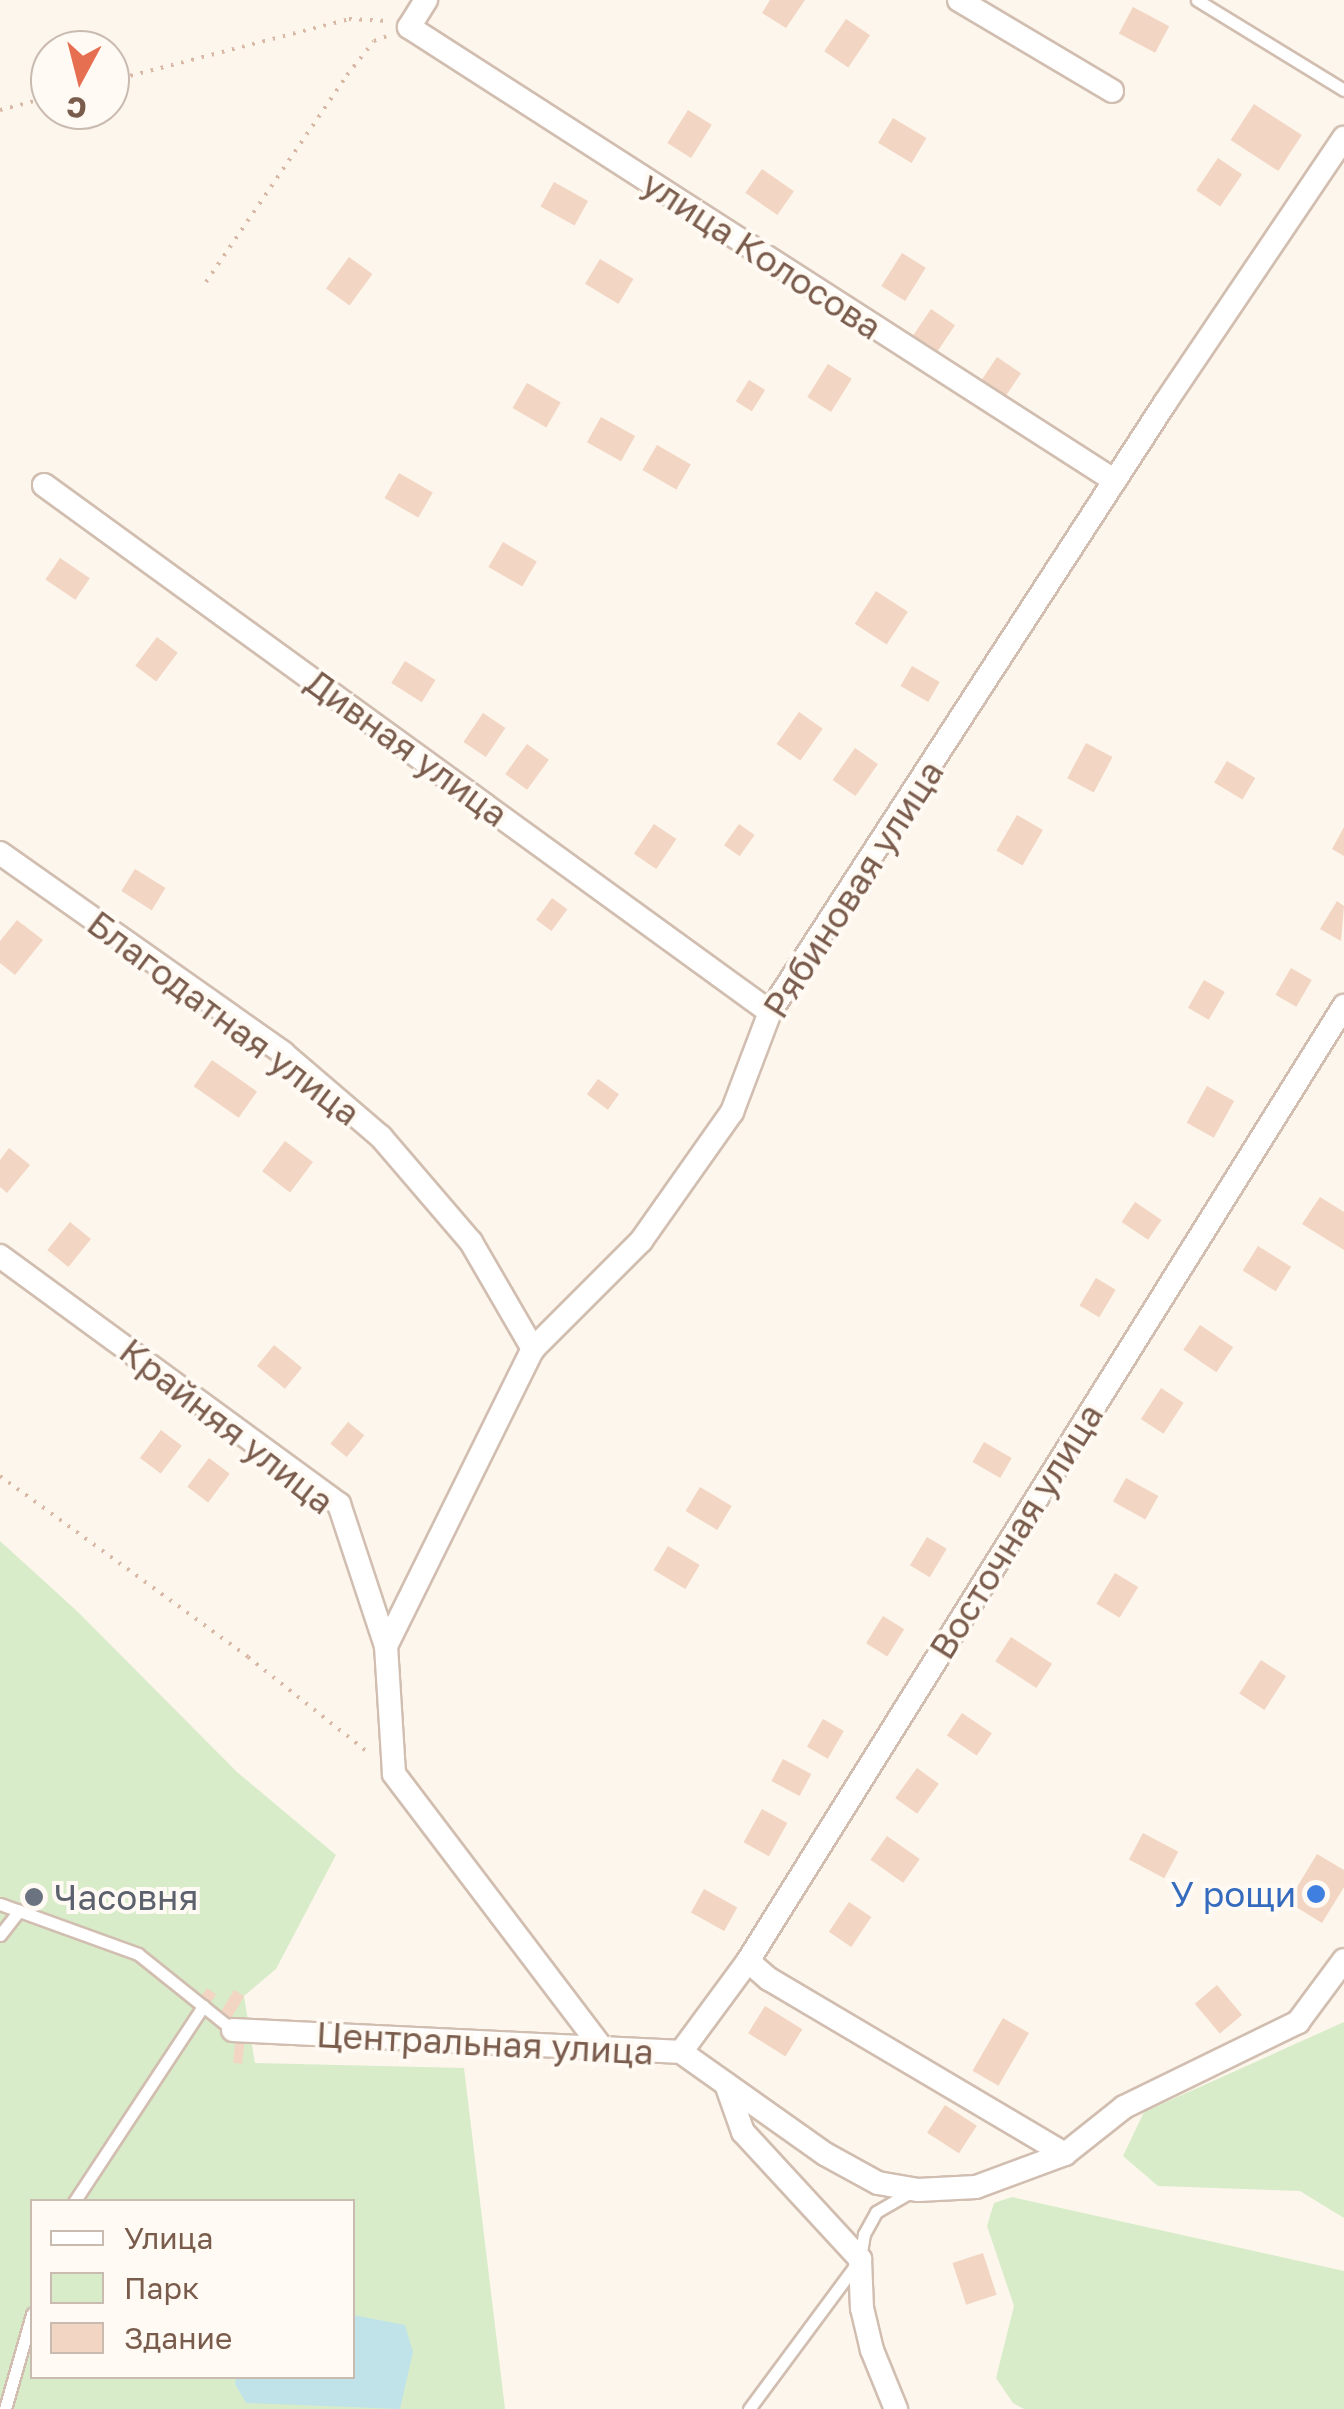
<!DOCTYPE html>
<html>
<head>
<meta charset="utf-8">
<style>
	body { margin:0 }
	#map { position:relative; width:1344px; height:2409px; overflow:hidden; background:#fdf6ec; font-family:"Golos Text",sans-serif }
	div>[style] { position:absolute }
	.green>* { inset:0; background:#d8ecc9 }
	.water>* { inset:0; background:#bfe3e8 }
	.building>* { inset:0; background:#f3d5c3; transform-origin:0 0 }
	.path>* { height:4px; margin-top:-2px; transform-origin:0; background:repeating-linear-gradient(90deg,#d9b8a5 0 2.5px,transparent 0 10.5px) }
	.roads { filter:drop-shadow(2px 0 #d1beb0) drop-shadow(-2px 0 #d1beb0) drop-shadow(0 2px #d1beb0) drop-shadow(0 -2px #d1beb0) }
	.lane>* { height:11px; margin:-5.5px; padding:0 5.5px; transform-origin:5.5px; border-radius:5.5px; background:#fff }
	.street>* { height:22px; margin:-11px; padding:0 11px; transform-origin:11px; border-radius:11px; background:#fff }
	.dots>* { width:28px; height:28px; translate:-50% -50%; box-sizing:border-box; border:5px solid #fffaf3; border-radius:50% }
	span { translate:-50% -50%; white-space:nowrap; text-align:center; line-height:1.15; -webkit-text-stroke:8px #fffaf3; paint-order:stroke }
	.street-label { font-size:35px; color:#7a5c4d }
	.shop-label { font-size:35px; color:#366cbe }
	.right { translate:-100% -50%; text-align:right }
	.worship-label { font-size:35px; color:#5b616d }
	.left { translate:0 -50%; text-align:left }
	.legend { position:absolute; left:30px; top:2199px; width:325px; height:180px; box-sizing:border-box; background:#fffaf3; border:2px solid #cabbb1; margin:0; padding:12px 18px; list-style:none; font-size:30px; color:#7a5c4d }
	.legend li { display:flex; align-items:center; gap:20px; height:50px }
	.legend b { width:50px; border:2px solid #cabbb1 }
	.north { position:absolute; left:30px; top:30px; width:100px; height:100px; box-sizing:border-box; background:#fffaf3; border:2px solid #cabbb1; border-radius:50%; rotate:187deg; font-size:28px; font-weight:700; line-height:40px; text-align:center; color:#7a5c4d }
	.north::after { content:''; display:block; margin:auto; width:35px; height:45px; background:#e76f51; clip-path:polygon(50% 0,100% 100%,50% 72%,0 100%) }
</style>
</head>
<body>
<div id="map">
	<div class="green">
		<i style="clip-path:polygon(evenodd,0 1541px,78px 1612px,237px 1772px,336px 1855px,276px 1969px,244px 1996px,255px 2063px,464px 2068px,505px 2409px,0 2409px,0 1541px,32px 2202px,352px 2202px,352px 2376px,32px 2376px,32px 2202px)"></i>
		<i style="clip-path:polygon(1344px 2022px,1344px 2218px,1300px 2191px,1158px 2186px,1123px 2156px,1144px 2112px)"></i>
		<i style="clip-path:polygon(1012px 2197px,1344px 2271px,1344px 2409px,1024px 2409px,1013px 2403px,996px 2378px,1014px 2306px,987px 2226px,994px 2203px)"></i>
	</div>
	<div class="water">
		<i style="clip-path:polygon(353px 2315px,405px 2325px,413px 2352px,400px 2409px,246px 2403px,235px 2384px,236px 2377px,352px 2376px)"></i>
	</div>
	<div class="building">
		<i style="clip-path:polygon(770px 0,805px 0,786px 28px,762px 13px)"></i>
		<i style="left:1133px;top:7px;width:41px;height:30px;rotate:28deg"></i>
		<i style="left:846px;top:19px;width:29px;height:39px;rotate:34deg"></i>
		<i style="left:1254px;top:104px;width:57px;height:43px;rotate:33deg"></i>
		<i style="left:688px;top:110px;width:28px;height:39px;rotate:32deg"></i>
		<i style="left:893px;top:118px;width:39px;height:29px;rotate:31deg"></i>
		<i style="left:1218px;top:158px;width:29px;height:39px;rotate:34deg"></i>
		<i style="left:762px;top:169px;width:39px;height:29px;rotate:35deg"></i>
		<i style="left:554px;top:182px;width:39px;height:28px;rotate:29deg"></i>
		<i style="left:902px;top:253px;width:28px;height:39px;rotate:32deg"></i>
		<i style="left:349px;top:257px;width:29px;height:39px;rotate:36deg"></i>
		<i style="left:600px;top:259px;width:39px;height:29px;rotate:31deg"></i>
		<i style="left:931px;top:309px;width:29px;height:39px;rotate:34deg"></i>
		<i style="left:997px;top:357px;width:29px;height:40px;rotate:34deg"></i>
		<i style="left:828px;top:364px;width:28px;height:39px;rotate:32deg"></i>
		<i style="left:749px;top:380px;width:19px;height:25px;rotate:32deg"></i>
		<i style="left:527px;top:383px;width:39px;height:29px;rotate:30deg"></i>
		<i style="left:601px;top:417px;width:39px;height:29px;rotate:29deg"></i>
		<i style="left:657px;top:445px;width:39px;height:29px;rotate:30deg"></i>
		<i style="left:399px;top:473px;width:39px;height:29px;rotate:30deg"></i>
		<i style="left:503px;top:542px;width:39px;height:29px;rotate:30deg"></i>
		<i style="left:60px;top:558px;width:36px;height:26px;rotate:34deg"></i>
		<i style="left:876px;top:591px;width:38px;height:39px;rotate:33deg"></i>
		<i style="left:157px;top:637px;width:26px;height:36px;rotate:37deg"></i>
		<i style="left:405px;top:661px;width:36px;height:26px;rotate:32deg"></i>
		<i style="left:912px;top:666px;width:32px;height:23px;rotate:30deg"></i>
		<i style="left:799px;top:712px;width:29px;height:39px;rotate:35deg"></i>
		<i style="left:483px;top:713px;width:27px;height:35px;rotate:34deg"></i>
		<i style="left:1086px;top:743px;width:30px;height:40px;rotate:28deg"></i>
		<i style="left:527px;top:744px;width:27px;height:37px;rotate:36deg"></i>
		<i style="left:855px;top:748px;width:28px;height:39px;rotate:35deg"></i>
		<i style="left:1227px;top:761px;width:33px;height:25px;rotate:31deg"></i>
		<i style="left:1017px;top:815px;width:30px;height:41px;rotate:30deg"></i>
		<i style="left:654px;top:824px;width:27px;height:36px;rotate:34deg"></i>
		<i style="left:739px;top:824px;width:19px;height:26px;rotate:35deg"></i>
		<i style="clip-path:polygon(1344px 827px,1344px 856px,1332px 849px)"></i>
		<i style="left:135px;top:869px;width:36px;height:26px;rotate:32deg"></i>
		<i style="left:552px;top:898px;width:19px;height:27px;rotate:36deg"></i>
		<i style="clip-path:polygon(1337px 901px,1344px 906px,1341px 941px,1320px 929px)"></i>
		<i style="clip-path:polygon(17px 920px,43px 940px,15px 975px,0 963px,0 941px)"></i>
		<i style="left:1291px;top:968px;width:24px;height:31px;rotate:30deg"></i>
		<i style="left:1204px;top:980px;width:24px;height:32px;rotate:30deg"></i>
		<i style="left:212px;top:1060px;width:55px;height:32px;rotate:35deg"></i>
		<i style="left:598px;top:1079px;width:26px;height:19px;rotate:36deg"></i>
		<i style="left:1207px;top:1086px;width:31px;height:42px;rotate:29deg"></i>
		<i style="left:285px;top:1141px;width:35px;height:38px;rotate:37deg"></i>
		<i style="clip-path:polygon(9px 1148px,30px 1165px,7px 1193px,0 1187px,0 1160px)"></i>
		<i style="clip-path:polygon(1320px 1197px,1344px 1212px,1344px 1250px,1302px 1224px)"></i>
		<i style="left:1135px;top:1202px;width:32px;height:24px;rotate:34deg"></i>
		<i style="left:70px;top:1222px;width:27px;height:36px;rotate:39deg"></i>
		<i style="left:1258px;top:1246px;width:39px;height:29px;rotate:32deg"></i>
		<i style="left:1096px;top:1278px;width:23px;height:32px;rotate:31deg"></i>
		<i style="left:1200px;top:1325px;width:40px;height:30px;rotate:34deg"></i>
		<i style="left:274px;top:1345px;width:36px;height:27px;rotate:39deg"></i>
		<i style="left:1161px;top:1388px;width:27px;height:37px;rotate:33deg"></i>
		<i style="left:348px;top:1422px;width:21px;height:28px;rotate:39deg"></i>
		<i style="left:161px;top:1430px;width:26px;height:35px;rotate:37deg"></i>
		<i style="left:984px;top:1442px;width:32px;height:23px;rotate:30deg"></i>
		<i style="left:209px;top:1458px;width:26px;height:36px;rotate:37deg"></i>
		<i style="left:1126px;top:1478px;width:37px;height:27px;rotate:29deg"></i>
		<i style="left:700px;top:1487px;width:37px;height:28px;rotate:31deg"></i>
		<i style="left:927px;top:1537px;width:23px;height:33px;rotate:31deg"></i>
		<i style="left:668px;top:1546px;width:37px;height:28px;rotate:31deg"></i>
		<i style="left:1115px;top:1573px;width:27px;height:36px;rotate:31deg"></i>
		<i style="left:883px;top:1616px;width:25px;height:32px;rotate:32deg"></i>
		<i style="left:1011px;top:1637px;width:49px;height:29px;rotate:33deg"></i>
		<i style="left:1261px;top:1660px;width:30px;height:40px;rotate:33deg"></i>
		<i style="left:962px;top:1713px;width:36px;height:27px;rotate:34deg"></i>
		<i style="left:823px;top:1719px;width:24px;height:32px;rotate:30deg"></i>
		<i style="left:783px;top:1759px;width:32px;height:25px;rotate:28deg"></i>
		<i style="left:917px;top:1768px;width:27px;height:37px;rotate:36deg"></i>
		<i style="left:762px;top:1809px;width:29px;height:38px;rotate:29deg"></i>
		<i style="left:1143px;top:1833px;width:40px;height:30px;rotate:28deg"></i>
		<i style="left:887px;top:1836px;width:40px;height:29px;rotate:35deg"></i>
		<i style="clip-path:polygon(1317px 1854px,1344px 1870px,1344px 1887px,1322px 1923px,1288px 1902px)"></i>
		<i style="left:30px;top:1887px;width:15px;height:14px;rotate:23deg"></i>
		<i style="left:704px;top:1889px;width:38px;height:27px;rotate:29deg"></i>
		<i style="left:849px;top:1902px;width:27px;height:36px;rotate:34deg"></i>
		<i style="left:1217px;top:1985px;width:39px;height:29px;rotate:50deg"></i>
		<i style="left:207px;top:1988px;width:11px;height:11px;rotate:34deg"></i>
		<i style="left:234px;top:1990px;width:12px;height:30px;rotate:31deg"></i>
		<i style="left:765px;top:2006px;width:44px;height:32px;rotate:32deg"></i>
		<i style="left:1003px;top:2018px;width:30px;height:61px;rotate:30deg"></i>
		<i style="left:236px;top:2036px;width:9px;height:27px;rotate:6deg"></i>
		<i style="left:945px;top:2105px;width:38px;height:33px;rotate:33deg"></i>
		<i style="left:983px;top:2253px;width:44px;height:32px;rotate:72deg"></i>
	</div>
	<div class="path">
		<i style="left:110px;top:81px;width:247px;rotate:-14.5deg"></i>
		<i style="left:349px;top:19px;width:41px;rotate:2.8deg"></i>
		<i style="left:0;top:110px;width:52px;rotate:-14.6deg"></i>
		<i style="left:206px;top:282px;width:250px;rotate:-55.7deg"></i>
		<i style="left:347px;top:75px;width:43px;rotate:-51.5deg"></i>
		<i style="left:374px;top:41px;width:17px;rotate:-21deg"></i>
		<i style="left:0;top:1476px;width:307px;rotate:36.1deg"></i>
		<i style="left:248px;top:1657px;width:157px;rotate:38.5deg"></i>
	</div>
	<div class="roads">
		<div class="lane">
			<i style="left:1197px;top:0;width:172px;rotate:31.5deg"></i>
			<i style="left:0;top:1904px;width:147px;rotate:19.9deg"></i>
			<i style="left:138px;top:1954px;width:122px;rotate:38.7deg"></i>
			<i style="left:0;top:1935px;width:31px;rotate:-52deg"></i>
			<i style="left:74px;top:2202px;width:235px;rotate:-56.6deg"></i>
			<i style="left:5px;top:2409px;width:99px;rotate:-74.1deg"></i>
			<i style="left:749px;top:2409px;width:187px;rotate:-53.5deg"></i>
			<i style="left:860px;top:2259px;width:25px;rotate:-81deg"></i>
			<i style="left:864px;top:2234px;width:25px;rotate:-61deg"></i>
			<i style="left:876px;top:2212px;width:38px;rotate:-30deg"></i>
		</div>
		<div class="street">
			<i style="left:426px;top:0;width:32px;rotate:122deg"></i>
			<i style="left:409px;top:27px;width:839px;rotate:32.74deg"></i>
			<i style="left:959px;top:0;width:178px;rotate:30.7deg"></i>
			<i style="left:44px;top:485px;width:897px;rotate:35.98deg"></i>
			<i style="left:0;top:853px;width:347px;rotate:35.2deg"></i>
			<i style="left:283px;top:1053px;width:129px;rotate:40.6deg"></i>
			<i style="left:381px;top:1137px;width:138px;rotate:49.4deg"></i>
			<i style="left:471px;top:1242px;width:124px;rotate:59.9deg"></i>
			<i style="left:0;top:1256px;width:420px;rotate:36.2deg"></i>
			<i style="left:339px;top:1504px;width:150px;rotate:71.7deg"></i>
			<i style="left:386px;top:1646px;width:128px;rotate:86.4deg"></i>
			<i style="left:394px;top:1774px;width:345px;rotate:52.8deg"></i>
			<i style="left:386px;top:1646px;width:331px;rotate:-63.7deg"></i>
			<i style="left:533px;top:1349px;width:153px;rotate:-45deg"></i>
			<i style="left:641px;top:1241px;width:158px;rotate:-54.8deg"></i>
			<i style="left:732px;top:1112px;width:107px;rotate:-69.2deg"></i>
			<i style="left:770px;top:1012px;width:726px;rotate:-57.03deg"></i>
			<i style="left:1165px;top:403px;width:320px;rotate:-56deg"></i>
			<i style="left:748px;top:1961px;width:28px;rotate:41deg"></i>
			<i style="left:769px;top:1979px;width:344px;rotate:30.6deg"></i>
			<i style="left:233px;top:2030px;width:449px;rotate:2.8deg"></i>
			<i style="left:681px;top:2052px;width:176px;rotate:35.3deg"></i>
			<i style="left:825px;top:2154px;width:60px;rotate:28.7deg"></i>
			<i style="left:878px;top:2183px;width:41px;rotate:9.9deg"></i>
			<i style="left:918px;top:2190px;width:58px;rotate:-3deg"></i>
			<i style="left:976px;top:2187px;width:95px;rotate:-20.3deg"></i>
			<i style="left:1065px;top:2154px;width:75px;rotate:-38.5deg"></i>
			<i style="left:1124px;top:2107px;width:194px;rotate:-26deg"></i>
			<i style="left:1298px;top:2022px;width:77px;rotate:-53.4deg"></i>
			<i style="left:681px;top:2052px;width:113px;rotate:-53.6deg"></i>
			<i style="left:748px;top:1961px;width:1126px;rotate:-58.03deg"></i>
			<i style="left:726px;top:2084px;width:51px;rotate:70.5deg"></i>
			<i style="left:743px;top:2132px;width:173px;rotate:47.3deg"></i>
			<i style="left:860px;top:2259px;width:49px;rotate:87.7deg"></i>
			<i style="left:862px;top:2308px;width:43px;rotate:76.6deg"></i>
			<i style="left:872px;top:2350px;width:64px;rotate:67.9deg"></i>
		</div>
	</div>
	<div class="dots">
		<i style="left:1316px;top:1894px;background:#3f7fe0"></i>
		<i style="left:34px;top:1897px;background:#6b7280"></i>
	</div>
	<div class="street-label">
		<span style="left:762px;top:255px;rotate:33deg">улица Колосова</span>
		<span style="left:407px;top:748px;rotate:36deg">Дивная улица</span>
		<span style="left:853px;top:889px;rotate:-57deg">Рябиновая улица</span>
		<span style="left:224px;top:1018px;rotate:37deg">Благодатная улица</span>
		<span style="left:227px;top:1426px;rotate:38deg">Крайняя улица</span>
		<span style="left:1016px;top:1531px;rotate:-58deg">Восточная улица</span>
		<span style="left:485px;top:2043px;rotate:3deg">Центральная улица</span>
	</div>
	<div class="shop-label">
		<span class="right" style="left:1296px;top:1894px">У рощи</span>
	</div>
	<div class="worship-label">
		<span class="left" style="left:54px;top:1897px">Часовня</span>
	</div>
	<ul class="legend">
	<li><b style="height:12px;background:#fff"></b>Улица</li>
	<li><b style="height:28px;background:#d8ecc9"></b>Парк</li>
	<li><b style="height:28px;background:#f3d5c3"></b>Здание</li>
	</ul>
	<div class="north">С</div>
</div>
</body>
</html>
